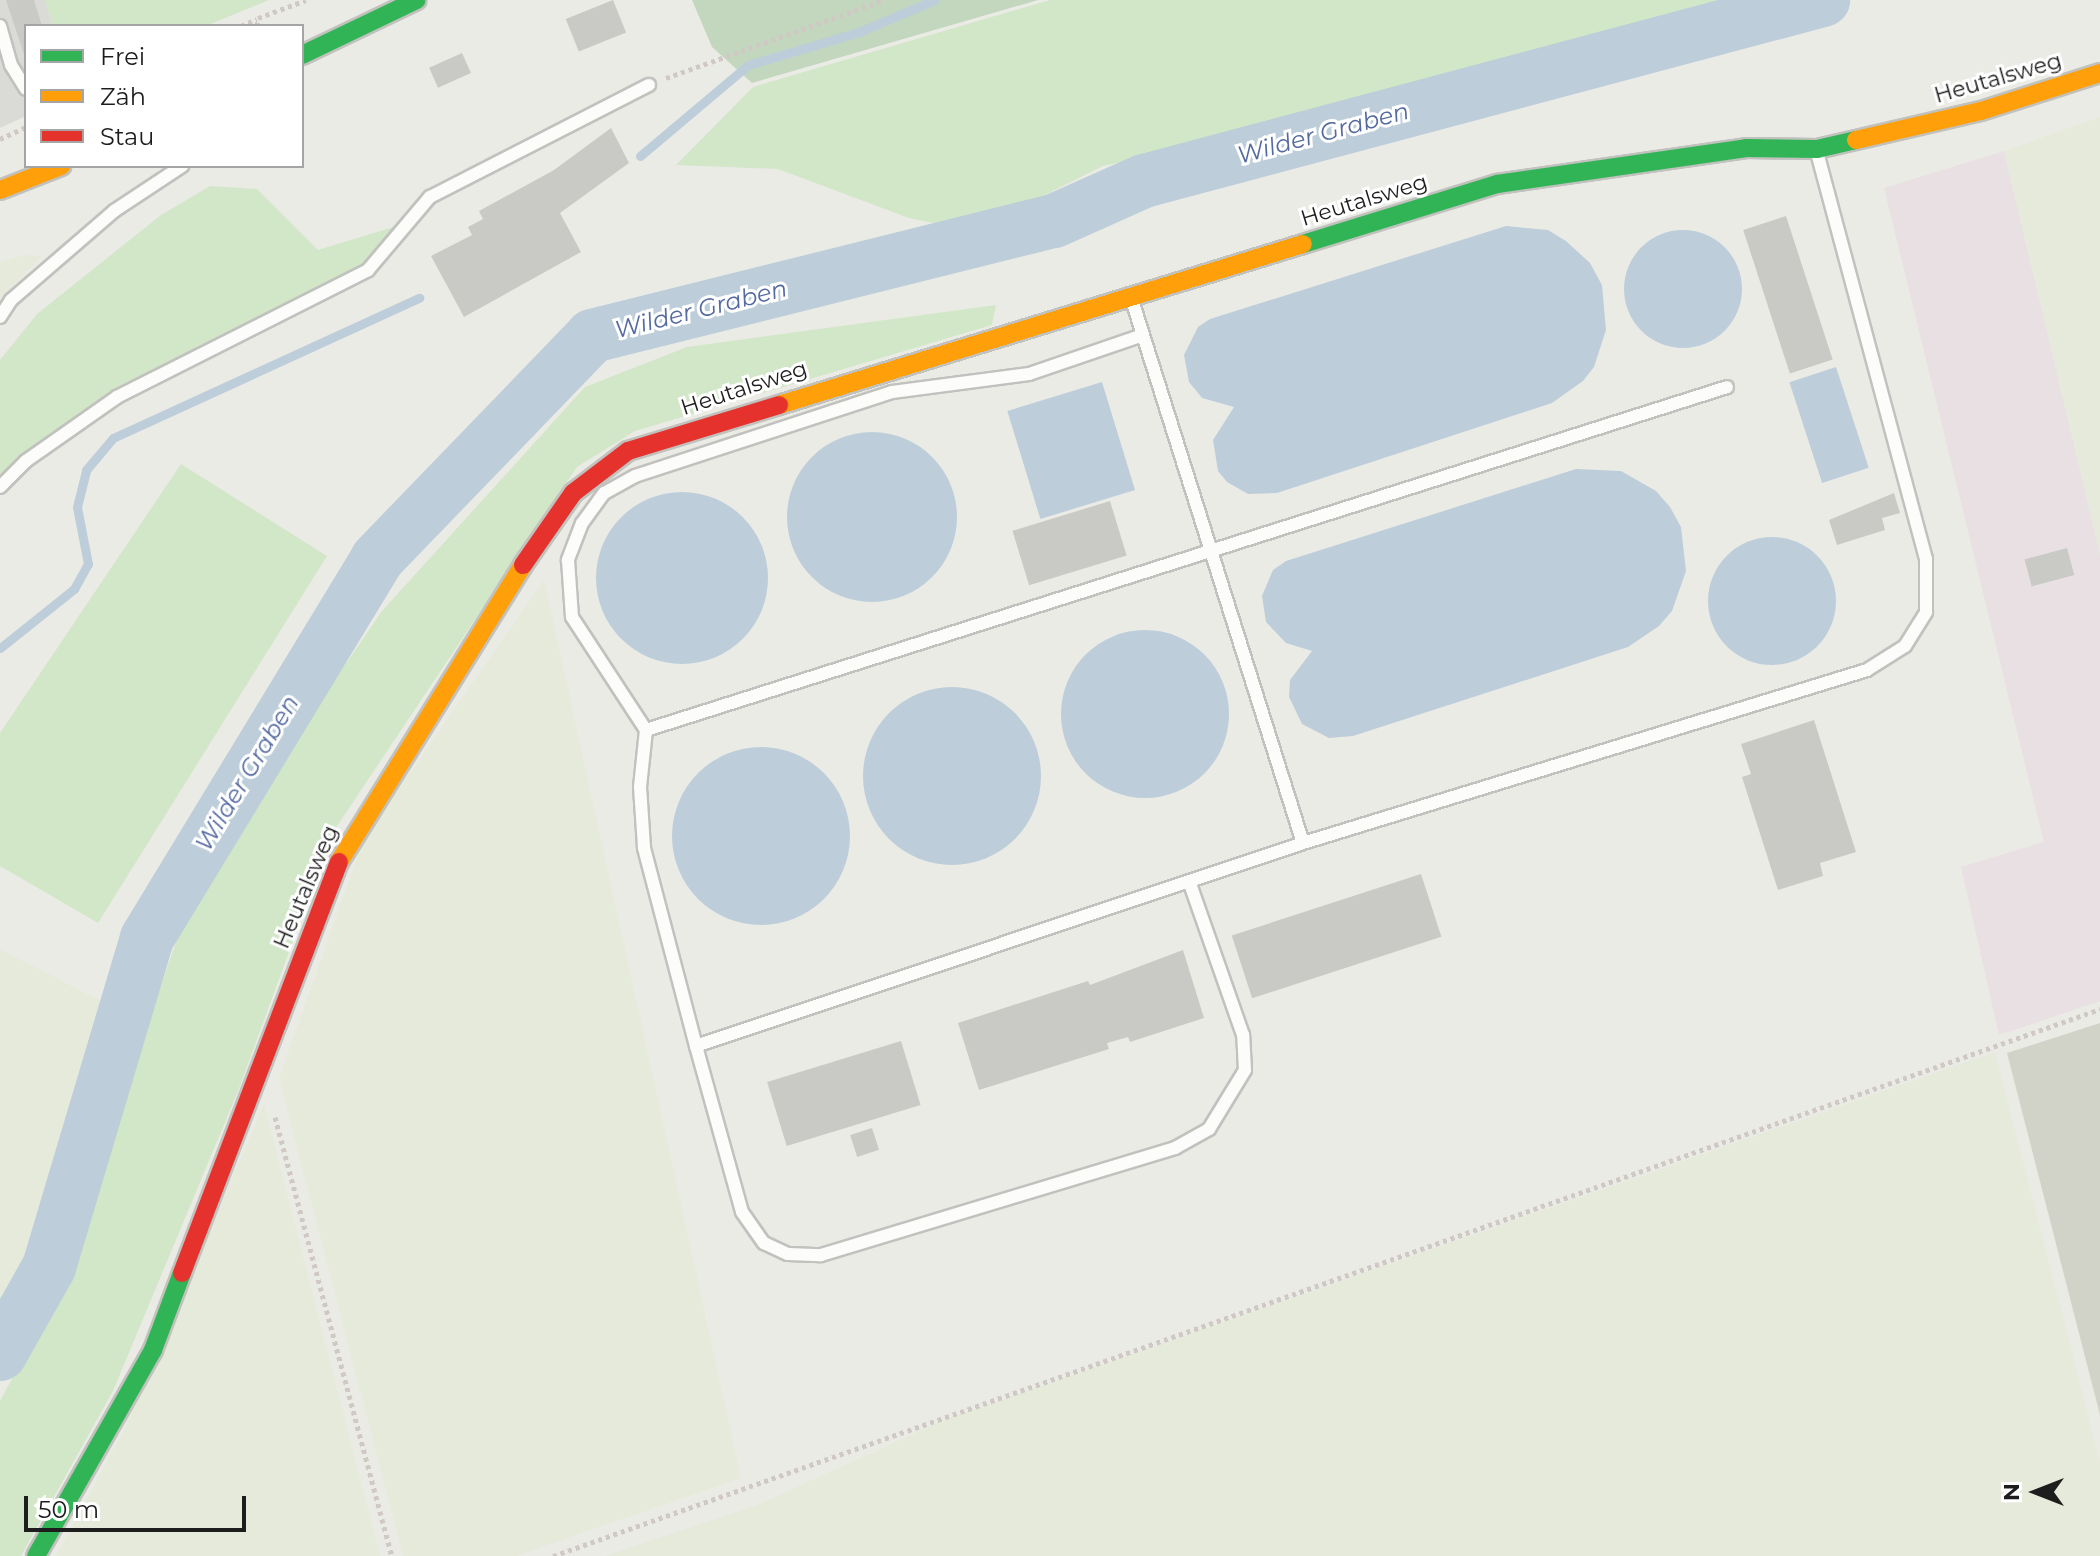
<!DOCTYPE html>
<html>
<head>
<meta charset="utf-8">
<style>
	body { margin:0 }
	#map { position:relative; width:2100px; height:1556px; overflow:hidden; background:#ebebe6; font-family:Montserrat,sans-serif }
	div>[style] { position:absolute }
	.residential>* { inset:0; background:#dadad7 }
	.industrial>* { inset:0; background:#e8e0e2 }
	.construction>* { inset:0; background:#d2d3c8 }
	.farmland>* { inset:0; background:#e6eada }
	.grass>* { inset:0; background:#d2e6c8 }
	.forest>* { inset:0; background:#c2d7be }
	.water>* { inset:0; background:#bdceda; transform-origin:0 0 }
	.round { border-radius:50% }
	.stream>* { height:9px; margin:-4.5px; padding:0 4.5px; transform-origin:4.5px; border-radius:4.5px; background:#bdceda }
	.river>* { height:54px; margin:-27px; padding:0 27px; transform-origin:27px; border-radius:27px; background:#bdceda }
	.building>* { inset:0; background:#c9c9c6; transform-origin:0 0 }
	.path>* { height:5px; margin-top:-2.5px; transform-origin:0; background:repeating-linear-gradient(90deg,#d0c8c4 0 4px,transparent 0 8px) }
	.roads { filter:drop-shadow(2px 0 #c1c1be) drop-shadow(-2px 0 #c1c1be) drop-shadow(0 2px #c1c1be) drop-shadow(0 -2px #c1c1be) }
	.lane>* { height:12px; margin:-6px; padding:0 6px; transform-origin:6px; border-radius:6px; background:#fcfcfb }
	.fast>* { height:18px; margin:-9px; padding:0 9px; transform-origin:9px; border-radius:9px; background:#30b455 }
	.slow>* { height:18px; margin:-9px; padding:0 9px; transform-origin:9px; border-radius:9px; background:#ff9f0a }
	.jam>* { height:18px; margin:-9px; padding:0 9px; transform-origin:9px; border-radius:9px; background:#e5322d }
	span { translate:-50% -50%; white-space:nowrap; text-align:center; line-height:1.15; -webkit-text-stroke:6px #fff; paint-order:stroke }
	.street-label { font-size:22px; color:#1d1d1d }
	.water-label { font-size:24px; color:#556aa1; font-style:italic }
	.legend { position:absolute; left:24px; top:24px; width:280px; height:144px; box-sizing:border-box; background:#fff; border:2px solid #a5a5a5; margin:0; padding:10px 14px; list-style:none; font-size:24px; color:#1d1d1d }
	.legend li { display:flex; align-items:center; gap:16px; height:40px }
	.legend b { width:40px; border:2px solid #a5a5a5 }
	.north { position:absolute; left:1996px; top:1452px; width:80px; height:80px; -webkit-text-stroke:6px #fff; paint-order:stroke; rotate:270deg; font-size:22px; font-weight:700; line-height:32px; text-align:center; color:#1d1d1d }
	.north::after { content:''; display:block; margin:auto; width:28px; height:36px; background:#1d1d1d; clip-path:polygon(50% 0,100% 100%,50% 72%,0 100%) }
	.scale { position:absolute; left:24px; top:1496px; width:222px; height:36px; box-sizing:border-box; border:4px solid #1d1d1d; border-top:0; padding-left:10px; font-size:24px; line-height:28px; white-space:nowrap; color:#1d1d1d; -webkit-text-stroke:6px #fff; paint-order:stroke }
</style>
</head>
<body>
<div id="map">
	<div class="residential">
		<i style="clip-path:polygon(0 0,45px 0,53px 26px,26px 26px,26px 116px,0 128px)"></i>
	</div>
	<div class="industrial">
		<i style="clip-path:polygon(2004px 151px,2100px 554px,2100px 1001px,1999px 1035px,1961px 867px,2044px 842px,1884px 188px)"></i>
	</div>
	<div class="construction">
		<i style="clip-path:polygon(2100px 1023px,2100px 1415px,2007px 1053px)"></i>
	</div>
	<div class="farmland">
		<i style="clip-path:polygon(2100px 117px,2100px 554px,2004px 151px)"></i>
		<i style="clip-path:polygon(23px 255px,42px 256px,0 298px,0 262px)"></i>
		<i style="clip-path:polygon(544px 580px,741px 1478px,516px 1556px,403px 1556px,279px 1078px,363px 841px)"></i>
		<i style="clip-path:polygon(0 949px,101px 1001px,0 1333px)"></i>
		<i style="clip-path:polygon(1995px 1052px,2100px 1462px,2100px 1556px,604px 1556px,757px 1505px,942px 1421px)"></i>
		<i style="clip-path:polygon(264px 1104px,380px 1556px,56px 1556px,124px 1430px)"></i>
	</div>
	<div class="grass">
		<i style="clip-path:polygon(45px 0,269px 0,206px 26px,53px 26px)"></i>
		<i style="clip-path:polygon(1050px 0,1736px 0,1352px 119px,1103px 166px,972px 231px,909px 218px,778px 169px,676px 165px,753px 87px)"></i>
		<i style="clip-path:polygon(210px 186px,257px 189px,318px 250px,400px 225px,366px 265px,112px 394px,28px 451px,0 480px,0 360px,37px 314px,161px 215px)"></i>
		<i style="clip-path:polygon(996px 305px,992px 325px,635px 431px,577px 467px,333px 832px,238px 1091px,113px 1391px,21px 1556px,0 1556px,0 1401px,46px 1316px,178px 936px,278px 762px,382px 611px,585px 387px,687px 347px)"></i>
		<i style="clip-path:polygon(181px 464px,327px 556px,98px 923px,0 866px,0 733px)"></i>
	</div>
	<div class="forest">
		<i style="clip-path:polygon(692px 0,1038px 0,752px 83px,712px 47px)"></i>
	</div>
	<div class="water">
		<i style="clip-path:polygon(1506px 226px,1548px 230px,1566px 241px,1590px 263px,1602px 285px,1606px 330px,1594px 367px,1583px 381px,1552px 403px,1277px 493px,1248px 494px,1227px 482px,1218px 471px,1213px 440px,1234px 407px,1202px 398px,1189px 382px,1184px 355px,1198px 327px,1210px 319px)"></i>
		<i class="round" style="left:1624px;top:230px;width:118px;height:118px"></i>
		<i style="left:1836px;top:367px;width:106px;height:49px;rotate:72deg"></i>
		<i style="left:1102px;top:382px;width:113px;height:99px;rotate:73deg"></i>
		<i class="round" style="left:787px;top:432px;width:170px;height:170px"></i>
		<i style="clip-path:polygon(1576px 469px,1621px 471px,1656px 491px,1670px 507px,1681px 527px,1686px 571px,1672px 611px,1659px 626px,1628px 647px,1353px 736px,1329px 738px,1302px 724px,1289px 697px,1290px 680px,1312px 651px,1286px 643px,1266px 622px,1262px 596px,1273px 570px,1286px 561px)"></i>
		<i class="round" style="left:596px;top:492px;width:172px;height:172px"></i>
		<i class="round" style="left:1708px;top:537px;width:128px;height:128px"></i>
		<i class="round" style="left:1061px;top:630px;width:168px;height:168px"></i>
		<i class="round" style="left:863px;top:687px;width:178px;height:178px"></i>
		<i class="round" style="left:672px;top:747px;width:178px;height:178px"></i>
	</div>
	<div class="stream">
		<i style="left:640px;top:156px;width:141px;rotate:-40.1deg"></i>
		<i style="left:748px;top:65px;width:116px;rotate:-16.6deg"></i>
		<i style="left:859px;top:32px;width:82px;rotate:-23.1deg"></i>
		<i style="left:0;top:648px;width:95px;rotate:-38.6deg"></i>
		<i style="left:74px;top:589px;width:29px;rotate:-61deg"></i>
		<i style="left:88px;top:564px;width:58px;rotate:-100.9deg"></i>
		<i style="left:77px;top:507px;width:38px;rotate:-76deg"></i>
		<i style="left:86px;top:470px;width:42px;rotate:-49.8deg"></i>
		<i style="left:113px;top:438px;width:337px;rotate:-24.6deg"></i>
	</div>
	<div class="river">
		<i style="left:0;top:1354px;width:100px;rotate:-60.6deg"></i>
		<i style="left:49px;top:1267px;width:343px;rotate:-73.4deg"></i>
		<i style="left:147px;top:938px;width:443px;rotate:-58.7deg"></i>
		<i style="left:377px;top:559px;width:310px;rotate:-46deg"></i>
		<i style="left:592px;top:336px;width:476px;rotate:-14deg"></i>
		<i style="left:1054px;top:221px;width:98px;rotate:-24deg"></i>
		<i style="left:1144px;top:181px;width:703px;rotate:-14.93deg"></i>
	</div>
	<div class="building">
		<i style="clip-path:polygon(6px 0,34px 0,42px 26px,26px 26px,26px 60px)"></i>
		<i style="left:613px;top:0;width:35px;height:51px;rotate:68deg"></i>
		<i style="left:462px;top:53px;width:22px;height:36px;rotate:66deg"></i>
		<i style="clip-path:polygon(611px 128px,629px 163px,560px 213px,581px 252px,464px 317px,431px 256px,472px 235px,468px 227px,483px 219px,479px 211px,554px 170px)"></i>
		<i style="left:1786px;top:216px;width:151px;height:45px;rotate:72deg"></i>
		<i style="clip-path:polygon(1894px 493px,1900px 513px,1882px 518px,1885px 530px,1837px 545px,1829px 520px)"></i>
		<i style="left:1110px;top:501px;width:57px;height:102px;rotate:73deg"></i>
		<i style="left:2067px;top:548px;width:28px;height:44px;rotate:75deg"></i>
		<i style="clip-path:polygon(1814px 720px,1856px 852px,1820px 863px,1823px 876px,1778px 890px,1742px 777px,1751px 774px,1741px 744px)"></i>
		<i style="left:1421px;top:874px;width:66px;height:199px;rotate:72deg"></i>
		<i style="clip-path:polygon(1183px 950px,1204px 1018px,1130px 1042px,1128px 1037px,1107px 1043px,1109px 1049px,979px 1090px,958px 1023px,1088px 981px,1090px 985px)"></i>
		<i style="left:901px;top:1041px;width:67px;height:140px;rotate:73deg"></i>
		<i style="left:872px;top:1128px;width:23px;height:23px;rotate:72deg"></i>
	</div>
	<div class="path">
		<i style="left:241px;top:26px;width:17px;rotate:-24deg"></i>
		<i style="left:257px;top:26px;width:8px;rotate:-83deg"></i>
		<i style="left:258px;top:18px;width:51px;rotate:-20.6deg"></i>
		<i style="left:666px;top:78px;width:232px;rotate:-19.7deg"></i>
		<i style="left:0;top:139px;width:29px;rotate:-25deg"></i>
		<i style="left:275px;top:1117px;width:454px;rotate:75.1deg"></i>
		<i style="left:553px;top:1556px;width:1641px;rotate:-19.47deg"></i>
	</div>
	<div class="roads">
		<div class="lane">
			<i style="left:0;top:26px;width:41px;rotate:74.2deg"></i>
			<i style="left:11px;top:65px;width:28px;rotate:58deg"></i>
			<i style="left:1132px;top:300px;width:569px;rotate:72.52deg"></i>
			<i style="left:0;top:317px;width:20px;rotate:-57deg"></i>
			<i style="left:11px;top:300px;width:136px;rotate:-40.8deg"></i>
			<i style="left:114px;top:211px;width:82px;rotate:-33.5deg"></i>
			<i style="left:1143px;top:335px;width:120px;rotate:161.1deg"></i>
			<i style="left:1029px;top:374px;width:138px;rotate:172.5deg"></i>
			<i style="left:892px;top:392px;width:270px;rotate:161.9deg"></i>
			<i style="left:635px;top:476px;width:35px;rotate:151deg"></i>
			<i style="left:604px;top:493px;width:37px;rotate:126deg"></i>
			<i style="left:582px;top:523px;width:40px;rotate:111deg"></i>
			<i style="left:568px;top:560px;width:57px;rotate:86deg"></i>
			<i style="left:572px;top:617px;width:135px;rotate:56.8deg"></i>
			<i style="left:646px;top:730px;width:57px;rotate:96deg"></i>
			<i style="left:640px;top:787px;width:61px;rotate:86.2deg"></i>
			<i style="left:644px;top:848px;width:205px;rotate:75.3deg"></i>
			<i style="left:696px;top:1046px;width:172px;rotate:74.5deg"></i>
			<i style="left:742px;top:1212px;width:38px;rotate:55deg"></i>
			<i style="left:764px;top:1243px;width:26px;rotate:25deg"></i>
			<i style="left:788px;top:1254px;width:33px;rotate:2deg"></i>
			<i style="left:821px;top:1255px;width:370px;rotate:-16.8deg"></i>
			<i style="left:1175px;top:1148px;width:39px;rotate:-29deg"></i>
			<i style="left:1209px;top:1129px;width:69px;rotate:-58.6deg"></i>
			<i style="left:1245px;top:1070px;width:35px;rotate:-93deg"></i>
			<i style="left:1243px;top:1035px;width:163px;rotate:-109.3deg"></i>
			<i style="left:0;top:487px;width:37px;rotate:-45deg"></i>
			<i style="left:26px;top:461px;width:111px;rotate:-35.1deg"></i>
			<i style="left:117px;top:397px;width:281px;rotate:-26.8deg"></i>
			<i style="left:368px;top:270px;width:96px;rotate:-49.7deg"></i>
			<i style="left:430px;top:197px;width:246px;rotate:-27.1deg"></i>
			<i style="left:646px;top:730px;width:1134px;rotate:-17.6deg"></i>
			<i style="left:696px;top:1046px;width:640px;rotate:-18.49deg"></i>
			<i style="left:1303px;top:843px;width:590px;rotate:-17.05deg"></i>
			<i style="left:1867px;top:670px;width:45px;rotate:-32.3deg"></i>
			<i style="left:1905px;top:646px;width:40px;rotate:-58deg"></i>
			<i style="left:1926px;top:612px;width:53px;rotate:-90deg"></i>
			<i style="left:1926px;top:559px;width:421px;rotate:-105deg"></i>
		</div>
		<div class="fast">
			<i style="left:302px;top:55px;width:127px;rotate:-25.6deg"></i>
			<i style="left:1303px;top:244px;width:203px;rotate:-17.2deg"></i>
			<i style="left:1497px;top:184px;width:252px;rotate:-8.2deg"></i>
			<i style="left:1746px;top:148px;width:71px;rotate:0.8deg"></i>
			<i style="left:1817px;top:149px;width:40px;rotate:-13deg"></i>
			<i style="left:36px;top:1556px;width:237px;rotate:-60.4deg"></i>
			<i style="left:153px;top:1350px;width:82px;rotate:-69.4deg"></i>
		</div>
		<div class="slow">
			<i style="left:1856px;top:140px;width:128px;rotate:-13.1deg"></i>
			<i style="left:1981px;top:111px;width:125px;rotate:-17.7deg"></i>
			<i style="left:0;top:190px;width:66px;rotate:-21.5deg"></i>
			<i style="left:779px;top:405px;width:548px;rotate:-17.08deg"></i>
			<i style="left:339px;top:862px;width:349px;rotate:-58.2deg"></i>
		</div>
		<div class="jam">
			<i style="left:523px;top:565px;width:88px;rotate:-55.2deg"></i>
			<i style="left:573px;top:493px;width:69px;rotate:-37.4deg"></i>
			<i style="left:628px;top:451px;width:158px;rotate:-16.9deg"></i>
			<i style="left:182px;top:1273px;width:440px;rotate:-69.1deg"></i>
		</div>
	</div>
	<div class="street-label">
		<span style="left:1998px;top:78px;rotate:-16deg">Heutalsweg</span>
		<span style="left:1364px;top:200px;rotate:-17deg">Heutalsweg</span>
		<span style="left:744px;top:388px;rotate:-18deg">Heutalsweg</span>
		<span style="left:306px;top:887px;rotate:-67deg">Heutalsweg</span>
	</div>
	<div class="water-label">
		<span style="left:1323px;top:133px;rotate:-15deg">Wilder Graben</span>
		<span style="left:701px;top:309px;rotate:-14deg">Wilder Graben</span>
		<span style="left:247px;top:773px;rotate:-59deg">Wilder Graben</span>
	</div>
	<ul class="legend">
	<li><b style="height:10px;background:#30b455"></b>Frei</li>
	<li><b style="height:10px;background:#ff9f0a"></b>Zäh</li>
	<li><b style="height:10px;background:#e5322d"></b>Stau</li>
	</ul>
	<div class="north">N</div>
	<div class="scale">50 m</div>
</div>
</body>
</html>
